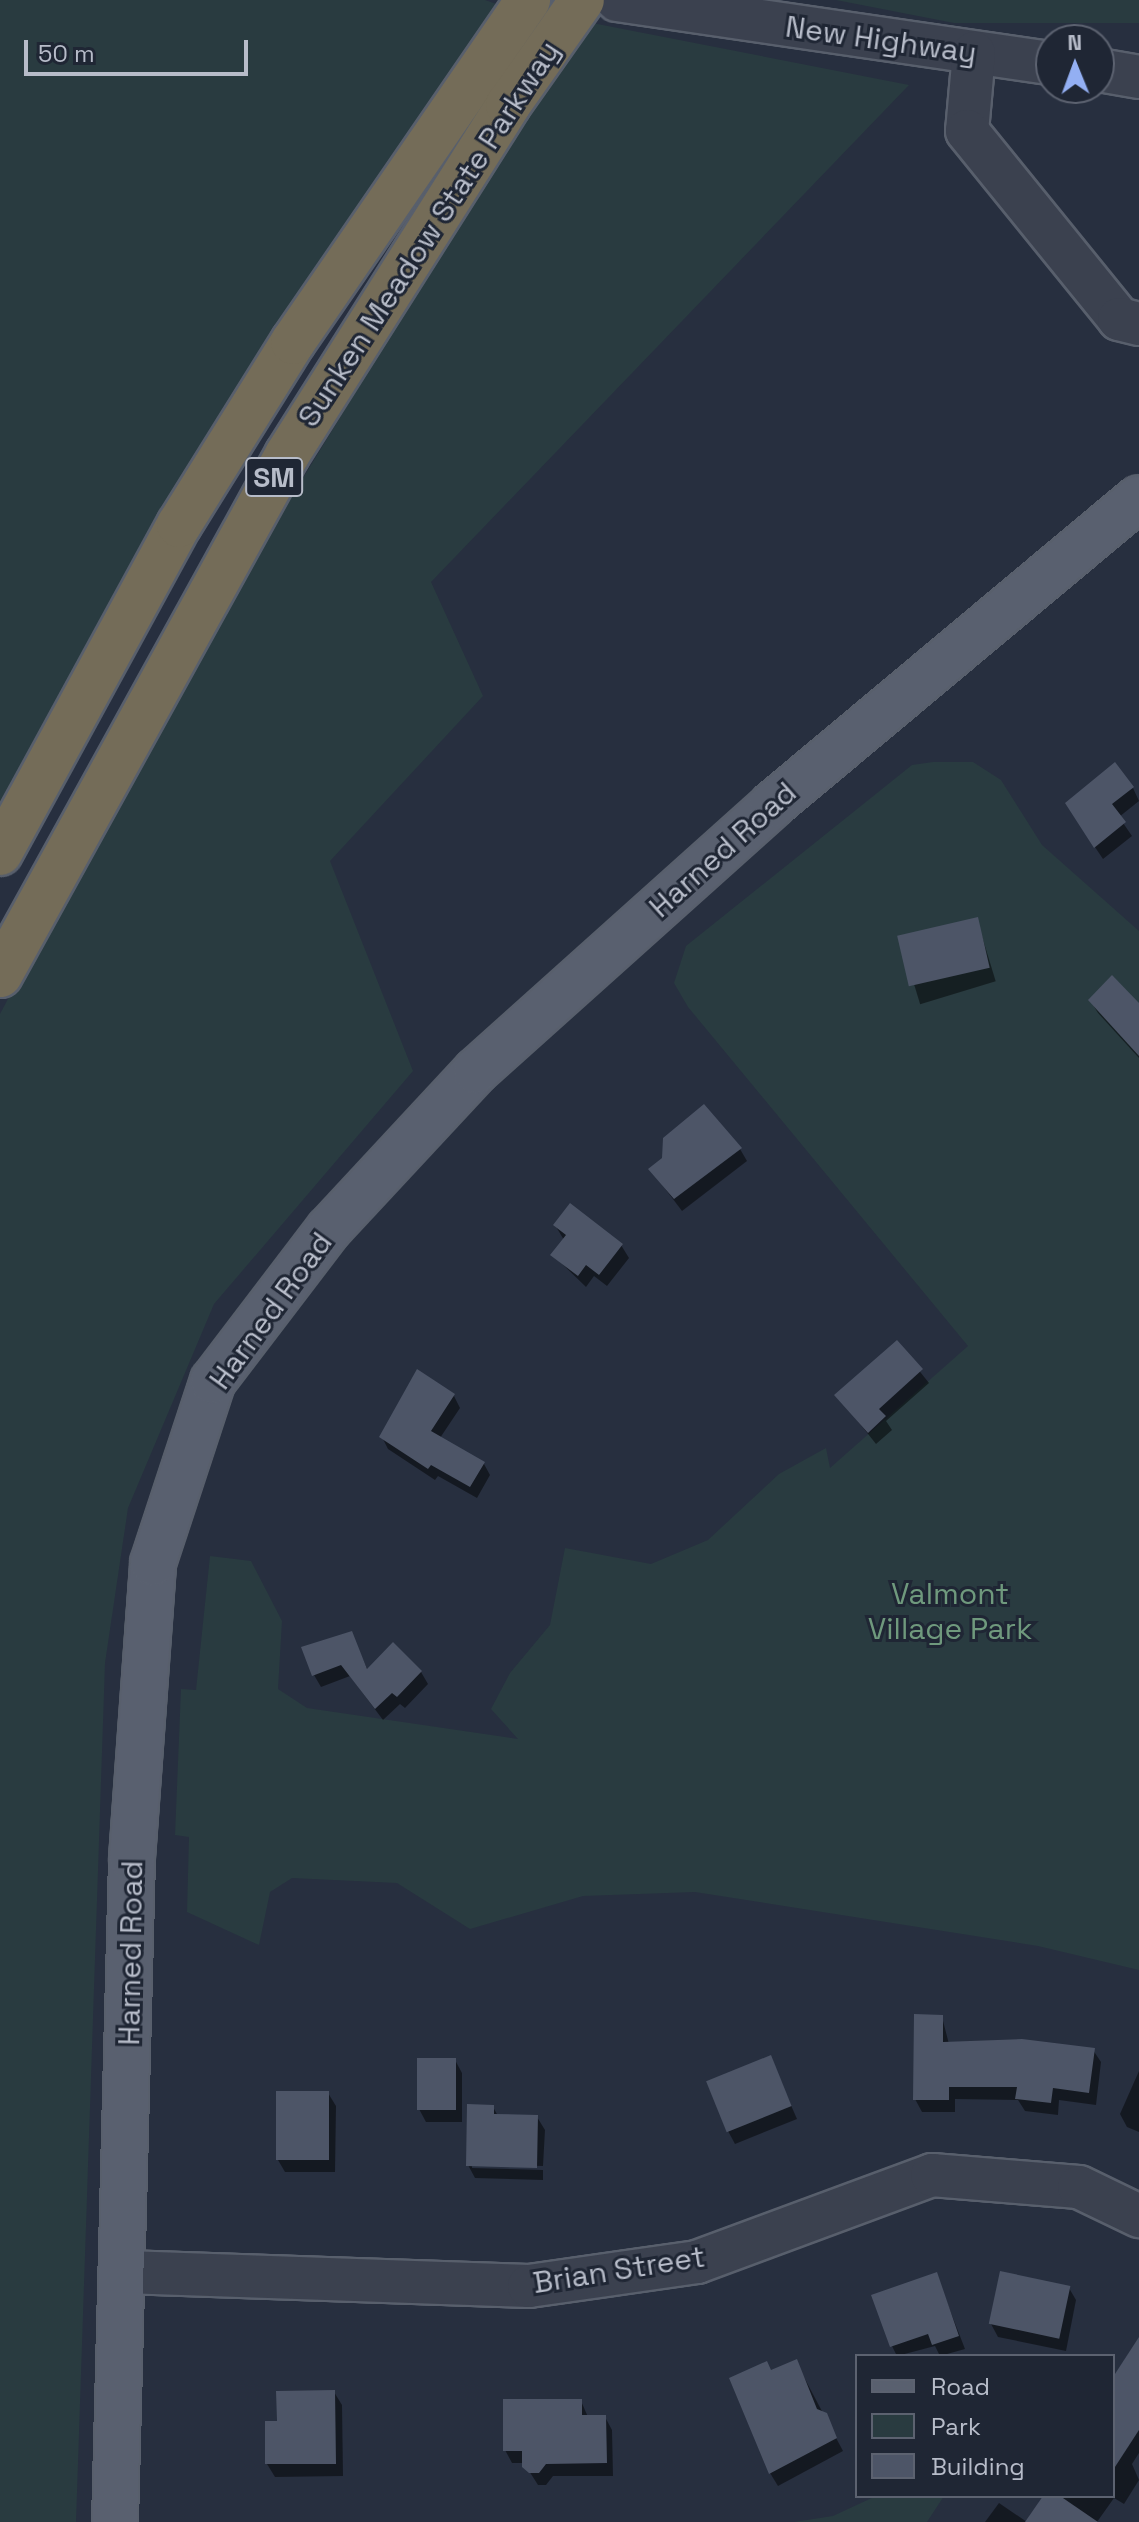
<!DOCTYPE html>
<html>
<head>
<meta charset="utf-8">
<style>
	body { margin:0 }
	#map { position:relative; width:1139px; height:2522px; overflow:hidden; background:#272f3f; font-family:"Space Grotesk",sans-serif }
	div>[style] { position:absolute }
	.green>* { inset:0; background:#293b40 }
	.shadow>* { inset:0; background:#0007; transform-origin:0 0 }
	.building>* { inset:0; background:#4d5567; transform-origin:0 0 }
	.roads { filter:drop-shadow(2px 0 #585f6c) drop-shadow(-2px 0 #585f6c) drop-shadow(0 2px #585f6c) drop-shadow(0 -2px #585f6c) }
	.minor>* { height:42px; margin:-21px; padding:0 21px; transform-origin:21px; border-radius:21px; background:#3b414f }
	.major>* { height:44px; margin:-22px; padding:0 22px; transform-origin:22px; border-radius:22px; background:#59606f }
	.highway>* { height:44px; margin:-22px; padding:0 22px; transform-origin:22px; border-radius:22px; background:#746c58 }
	span { translate:-50% -50%; white-space:nowrap; text-align:center; line-height:1.15; -webkit-text-stroke:6px #1f2634; paint-order:stroke }
	.shield-label span { padding:2px 6px; background:#1f2634; border:2px solid; border-radius:6px; -webkit-text-stroke-width:0 }
	.shield-label { font-size:28px; color:#b7bcc9; font-weight:700 }
	.street-label { font-size:30px; color:#b7bcc9 }
	.park-label { font-size:30px; color:#6f997d }
	.legend { position:absolute; left:855px; top:2354px; width:260px; height:144px; box-sizing:border-box; background:#1f2634; border:2px solid #5c6270; margin:0; padding:10px 14px; list-style:none; font-size:24px; color:#b7bcc9 }
	.legend li { display:flex; align-items:center; gap:16px; height:40px }
	.legend b { width:40px; border:2px solid #5c6270 }
	.north { position:absolute; left:1035px; top:24px; width:80px; height:80px; box-sizing:border-box; background:#1f2634; border:2px solid #5c6270; border-radius:50%; rotate:359deg; font-size:22px; font-weight:700; line-height:32px; text-align:center; color:#b7bcc9 }
	.north::after { content:''; display:block; margin:auto; width:28px; height:36px; background:#93aff3; clip-path:polygon(50% 0,100% 100%,50% 72%,0 100%) }
	.scale { position:absolute; left:24px; top:40px; width:224px; height:36px; box-sizing:border-box; border:4px solid #b7bcc9; border-top:0; padding-left:10px; font-size:24px; line-height:28px; white-space:nowrap; color:#b7bcc9; -webkit-text-stroke:6px #1f2634; paint-order:stroke }
</style>
</head>
<body>
<div id="map">
	<div class="green">
		<i style="clip-path:polygon(0 0,485px 0,502px 6px,386px 163px,203px 459px,0 817px)"></i>
		<i style="clip-path:polygon(836px 0,1139px 0,1139px 23px,954px 23px)"></i>
		<i style="clip-path:polygon(582px 21px,909px 85px,431px 582px,483px 696px,330px 861px,413px 1071px,214px 1304px,128px 1508px,105px 1663px,76px 2522px,0 2522px,0 1014px,156px 719px)"></i>
		<i style="clip-path:polygon(933px 762px,973px 762px,1001px 780px,1042px 845px,1139px 931px,1139px 1970px,1038px 1946px,695px 1892px,583px 1896px,470px 1929px,397px 1883px,292px 1878px,270px 1892px,259px 1945px,187px 1912px,189px 1837px,175px 1835px,181px 1689px,196px 1690px,210px 1556px,251px 1561px,282px 1621px,278px 1689px,307px 1708px,518px 1739px,491px 1709px,510px 1673px,550px 1625px,565px 1548px,651px 1564px,708px 1540px,779px 1474px,826px 1448px,830px 1468px,968px 1346px,688px 1007px,674px 983px,686px 946px,912px 765px)"></i>
		<i style="clip-path:polygon(876px 2496px,944px 2496px,927px 2522px,794px 2522px,833px 2516px)"></i>
	</div>
	<div class="shadow">
		<i style="clip-path:polygon(1133px 788px,1139px 801px,1119px 817px,1132px 836px,1103px 859px,1074px 816px)"></i>
		<i style="left:977px;top:920px;width:64px;height:79px;rotate:73deg"></i>
		<i style="clip-path:polygon(1090px 1000px,1139px 1006px,1139px 1058px,1098px 1013px)"></i>
		<i style="clip-path:polygon(740px 1149px,747px 1161px,682px 1211px,651px 1170px)"></i>
		<i style="clip-path:polygon(555px 1225px,621px 1245px,629px 1258px,607px 1286px,594px 1276px,586px 1287px,553px 1255px,564px 1240px)"></i>
		<i style="clip-path:polygon(897px 1343px,929px 1383px,886px 1421px,892px 1430px,876px 1444px,837px 1395px)"></i>
		<i style="clip-path:polygon(454px 1396px,460px 1408px,440px 1438px,484px 1464px,490px 1475px,477px 1498px,438px 1476px,435px 1480px,388px 1449px,382px 1437px)"></i>
		<i style="clip-path:polygon(351px 1633px,368px 1671px,421px 1672px,428px 1684px,405px 1708px,400px 1704px,383px 1720px,350px 1676px,321px 1687px,314px 1675px)"></i>
		<i style="clip-path:polygon(942px 2017px,949px 2044px,1093px 2050px,1101px 2062px,1096px 2105px,1059px 2100px,1058px 2115px,1025px 2111px,1018px 2100px,955px 2099px,955px 2112px,922px 2112px,915px 2099px)"></i>
		<i style="clip-path:polygon(770px 2057px,797px 2119px,735px 2144px,728px 2131px)"></i>
		<i style="clip-path:polygon(455px 2060px,462px 2073px,462px 2122px,426px 2122px,419px 2109px)"></i>
		<i style="clip-path:polygon(1139px 2071px,1139px 2132px,1127px 2127px,1120px 2114px)"></i>
		<i style="clip-path:polygon(328px 2093px,336px 2106px,335px 2172px,285px 2172px,278px 2160px)"></i>
		<i style="clip-path:polygon(493px 2107px,498px 2116px,537px 2117px,545px 2130px,543px 2166px,472px 2164px,472px 2168px,543px 2170px,543px 2180px,475px 2178px,468px 2165px)"></i>
		<i style="clip-path:polygon(936px 2274px,965px 2349px,940px 2356px,935px 2346px,897px 2356px,892px 2346px)"></i>
		<i style="clip-path:polygon(1069px 2288px,1076px 2300px,1066px 2351px,998px 2337px,991px 2324px)"></i>
		<i style="clip-path:polygon(1139px 2356px,1139px 2453px,1132px 2464px,1139px 2480px,1124px 2504px,1114px 2498px,1097px 2522px,1027px 2522px,1046px 2496px,1113px 2496px,1113px 2380px)"></i>
		<i style="clip-path:polygon(796px 2362px,843px 2451px,778px 2486px,770px 2473px,771px 2372px)"></i>
		<i style="clip-path:polygon(334px 2392px,342px 2405px,343px 2476px,275px 2477px,267px 2464px,279px 2423px)"></i>
		<i style="clip-path:polygon(581px 2401px,588px 2417px,605px 2417px,612px 2430px,613px 2476px,553px 2476px,546px 2485px,538px 2485px,524px 2463px,512px 2463px,505px 2450px)"></i>
		<i style="clip-path:polygon(999px 2503px,1027px 2522px,985px 2522px)"></i>
	</div>
	<div class="building">
		<i style="clip-path:polygon(1115px 762px,1134px 787px,1112px 804px,1126px 822px,1094px 848px,1065px 803px)"></i>
		<i style="left:978px;top:917px;width:52px;height:83px;rotate:77deg"></i>
		<i style="clip-path:polygon(1112px 975px,1139px 1003px,1139px 1056px,1088px 1000px)"></i>
		<i style="clip-path:polygon(704px 1104px,742px 1148px,674px 1199px,648px 1169px,662px 1158px,663px 1138px)"></i>
		<i style="clip-path:polygon(570px 1203px,623px 1244px,599px 1275px,586px 1265px,578px 1276px,550px 1255px,566px 1235px,553px 1225px)"></i>
		<i style="clip-path:polygon(897px 1340px,923px 1369px,879px 1409px,886px 1416px,868px 1433px,834px 1395px)"></i>
		<i style="clip-path:polygon(417px 1369px,455px 1394px,431px 1431px,485px 1462px,470px 1487px,431px 1465px,428px 1469px,379px 1437px)"></i>
		<i style="clip-path:polygon(352px 1631px,367px 1669px,393px 1642px,422px 1671px,397px 1697px,392px 1693px,375px 1709px,341px 1665px,312px 1676px,301px 1647px)"></i>
		<i style="clip-path:polygon(914px 2014px,943px 2015px,943px 2042px,1022px 2039px,1095px 2048px,1089px 2093px,1053px 2088px,1051px 2103px,1015px 2099px,1017px 2087px,949px 2087px,949px 2100px,913px 2100px)"></i>
		<i style="left:771px;top:2055px;width:55px;height:70px;rotate:68deg"></i>
		<i style="left:417px;top:2058px;width:39px;height:52px"></i>
		<i style="left:276px;top:2091px;width:53px;height:69px"></i>
		<i style="clip-path:polygon(467px 2104px,494px 2105px,494px 2114px,538px 2115px,537px 2168px,466px 2166px)"></i>
		<i style="left:1000px;top:2271px;width:72px;height:54px;rotate:12deg"></i>
		<i style="clip-path:polygon(937px 2272px,959px 2336px,932px 2345px,928px 2334px,890px 2347px,871px 2295px)"></i>
		<i style="clip-path:polygon(1139px 2337px,1139px 2430px,1113px 2470px,1113px 2377px)"></i>
		<i style="clip-path:polygon(797px 2359px,817px 2409px,827px 2413px,837px 2438px,769px 2474px,729px 2378px,767px 2361px,771px 2370px)"></i>
		<i style="clip-path:polygon(335px 2390px,336px 2464px,265px 2464px,265px 2421px,277px 2421px,276px 2391px)"></i>
		<i style="clip-path:polygon(503px 2399px,582px 2399px,582px 2415px,606px 2415px,607px 2463px,546px 2464px,539px 2473px,529px 2473px,522px 2467px,522px 2451px,503px 2451px)"></i>
		<i style="clip-path:polygon(1043px 2496px,1060px 2496px,1098px 2522px,1025px 2522px)"></i>
	</div>
	<div class="roads">
		<div class="minor">
			<i style="left:617px;top:0;width:439px;rotate:8.3deg"></i>
			<i style="left:974px;top:53px;width:78px;rotate:95.1deg"></i>
			<i style="left:967px;top:131px;width:242px;rotate:51deg"></i>
			<i style="left:1119px;top:319px;width:21px;rotate:14deg"></i>
			<i style="left:1099px;top:70px;width:41px;rotate:9.9deg"></i>
			<i style="left:125px;top:2272px;width:404px;rotate:2deg"></i>
			<i style="left:529px;top:2286px;width:170px;rotate:-8.1deg"></i>
			<i style="left:697px;top:2262px;width:251px;rotate:-20.3deg"></i>
			<i style="left:932px;top:2175px;width:147px;rotate:4.7deg"></i>
			<i style="left:1079px;top:2187px;width:67px;rotate:25.8deg"></i>
		</div>
		<div class="major">
			<i style="left:115px;top:2522px;width:664px;rotate:-88.53deg"></i>
			<i style="left:132px;top:1858px;width:296px;rotate:-85.9deg"></i>
			<i style="left:153px;top:1563px;width:192px;rotate:-71.8deg"></i>
			<i style="left:213px;top:1381px;width:191px;rotate:-52.7deg"></i>
			<i style="left:329px;top:1229px;width:216px;rotate:-47.1deg"></i>
			<i style="left:476px;top:1071px;width:398px;rotate:-41.9deg"></i>
			<i style="left:772px;top:805px;width:478px;rotate:-39.9deg"></i>
		</div>
		<div class="highway">
			<i style="left:0;top:853px;width:374px;rotate:-61.4deg"></i>
			<i style="left:179px;top:525px;width:216px;rotate:-58.1deg"></i>
			<i style="left:293px;top:342px;width:415px;rotate:-55.5deg"></i>
			<i style="left:0;top:975px;width:594px;rotate:-61.1deg"></i>
			<i style="left:287px;top:455px;width:414px;rotate:-57.7deg"></i>
			<i style="left:508px;top:105px;width:128px;rotate:-54.8deg"></i>
		</div>
	</div>
	<div class="shield-label">
		<span style="left:274px;top:477px">SM</span>
	</div>
	<div class="street-label">
		<span style="left:881px;top:40px;rotate:8deg">New Highway</span>
		<span style="left:429px;top:234px;rotate:-57deg">Sunken Meadow State Parkway</span>
		<span style="left:723px;top:850px;rotate:-42deg">Harned Road</span>
		<span style="left:271px;top:1311px;rotate:-54deg">Harned Road</span>
		<span style="left:131px;top:1953px;rotate:-89deg">Harned Road</span>
		<span style="left:619px;top:2270px;rotate:-9deg">Brian Street</span>
	</div>
	<div class="park-label">
		<span style="left:950px;top:1611px">Valmont<br>Village Park</span>
	</div>
	<ul class="legend">
	<li><b style="height:10px;background:#59606f"></b>Road</li>
	<li><b style="height:22px;background:#293b40"></b>Park</li>
	<li><b style="height:22px;background:#4d5567"></b>Building</li>
	</ul>
	<div class="north">N</div>
	<div class="scale">50 m</div>
</div>
</body>
</html>
